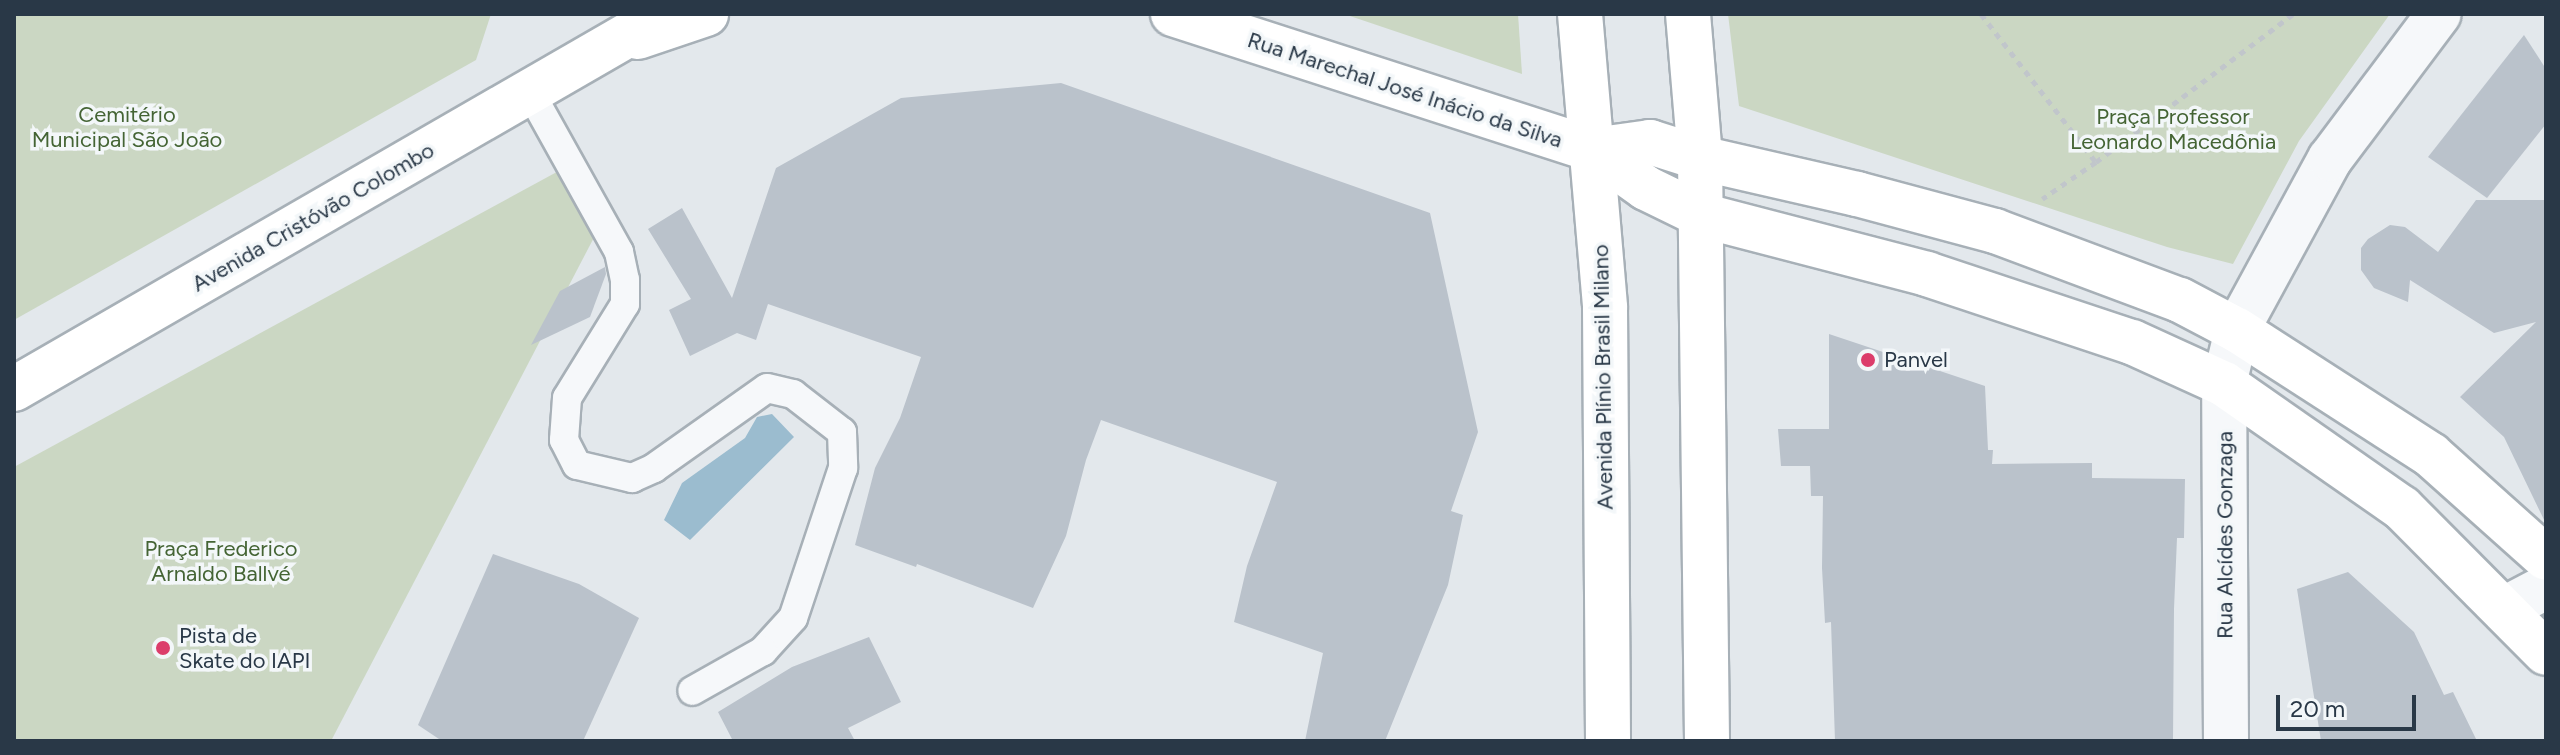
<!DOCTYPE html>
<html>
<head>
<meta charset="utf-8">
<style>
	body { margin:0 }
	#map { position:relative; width:2560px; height:755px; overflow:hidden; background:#e3e8ec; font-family:Figtree,sans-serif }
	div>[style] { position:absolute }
	.green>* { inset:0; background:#cbd7c3 }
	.water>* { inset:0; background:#9bbccf }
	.building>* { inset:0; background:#bac2cb }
	.path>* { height:5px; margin-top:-2.5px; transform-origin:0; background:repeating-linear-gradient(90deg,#c1c6cb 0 6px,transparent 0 12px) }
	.roads { filter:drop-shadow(2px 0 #a7b0b7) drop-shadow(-2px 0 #a7b0b7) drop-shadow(0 2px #a7b0b7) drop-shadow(0 -2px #a7b0b7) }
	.service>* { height:28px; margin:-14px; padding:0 14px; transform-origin:14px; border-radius:14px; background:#f6f8fa }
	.minor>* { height:44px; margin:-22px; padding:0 22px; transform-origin:22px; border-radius:22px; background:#f6f8fa }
	.tertiary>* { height:44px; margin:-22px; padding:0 22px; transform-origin:22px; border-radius:22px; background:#f6f8fa }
	.secondary>* { height:44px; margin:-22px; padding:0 22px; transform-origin:22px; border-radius:22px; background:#fff }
	.dots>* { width:22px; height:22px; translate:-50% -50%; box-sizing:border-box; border:4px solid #f3f7f9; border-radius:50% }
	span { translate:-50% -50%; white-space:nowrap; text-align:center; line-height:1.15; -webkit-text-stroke:7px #f3f7f9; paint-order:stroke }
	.street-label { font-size:22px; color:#293847 }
	.park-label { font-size:22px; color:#446434 }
	.poi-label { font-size:22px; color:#293847 }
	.left { translate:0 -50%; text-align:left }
	.frame { position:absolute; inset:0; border:16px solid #293847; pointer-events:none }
	.scale { position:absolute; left:2276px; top:695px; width:140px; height:36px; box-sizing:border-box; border:4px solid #293847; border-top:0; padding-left:10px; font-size:24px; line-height:28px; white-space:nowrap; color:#293847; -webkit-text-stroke:6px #f3f7f9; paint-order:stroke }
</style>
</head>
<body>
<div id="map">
	<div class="green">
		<i style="clip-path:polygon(14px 14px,491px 14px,476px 60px,14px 320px)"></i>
		<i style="clip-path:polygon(1344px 14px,1518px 14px,1522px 74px)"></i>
		<i style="clip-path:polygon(1728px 14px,2390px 14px,2299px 141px,2233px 264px,2167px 247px,1739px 106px)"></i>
		<i style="clip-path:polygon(566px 167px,600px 226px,331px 741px,14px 741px,14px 467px)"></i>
	</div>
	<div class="water">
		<i style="clip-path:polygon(772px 414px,794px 437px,690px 540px,664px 520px,682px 483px,745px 438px,757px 417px)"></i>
	</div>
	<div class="building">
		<i style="clip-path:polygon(2524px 35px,2546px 69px,2546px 124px,2487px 198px,2428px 157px)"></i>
		<i style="clip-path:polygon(1061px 83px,1430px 213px,1478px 432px,1451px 511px,1463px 515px,1448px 585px,1385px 741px,1305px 741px,1323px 653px,1234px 622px,1247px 566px,1277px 482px,1101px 420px,1086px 460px,1066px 536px,1033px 608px,917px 564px,916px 567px,855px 545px,875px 468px,900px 418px,921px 357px,768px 304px,756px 340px,737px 333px,690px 356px,669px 310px,691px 299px,648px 229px,682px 208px,732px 298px,776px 168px,901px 98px)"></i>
		<i style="clip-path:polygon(2476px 200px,2546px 200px,2546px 524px,2504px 437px,2460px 397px,2536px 322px,2494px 333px,2410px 280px,2408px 302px,2374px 288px,2361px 270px,2361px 248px,2368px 239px,2390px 225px,2405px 227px,2438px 252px)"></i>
		<i style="clip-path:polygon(605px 267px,606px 274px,590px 317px,531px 345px,560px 291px)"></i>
		<i style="clip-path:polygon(1829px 334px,1985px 386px,1988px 450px,1993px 450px,1992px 464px,2092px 463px,2092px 478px,2185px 479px,2184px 538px,2177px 538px,2174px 609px,2173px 741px,1835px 741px,1831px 622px,1825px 623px,1822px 568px,1823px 496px,1811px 496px,1810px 466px,1781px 466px,1778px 429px,1829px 429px)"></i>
		<i style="clip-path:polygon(493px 554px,579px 584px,639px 618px,583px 741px,442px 741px,418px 725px)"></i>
		<i style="clip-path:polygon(2348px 572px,2414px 632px,2444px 695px,2453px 692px,2477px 741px,2321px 741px,2297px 589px)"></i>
		<i style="clip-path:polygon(869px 637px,901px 702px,848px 728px,855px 741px,733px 741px,718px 712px,792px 667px)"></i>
	</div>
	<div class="path">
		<i style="left:1981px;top:14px;width:187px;rotate:52.2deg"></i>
		<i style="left:2096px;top:162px;width:65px;rotate:145.6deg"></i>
		<i style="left:2096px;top:162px;width:246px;rotate:-36.9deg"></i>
	</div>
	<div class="roads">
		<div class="service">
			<i style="left:530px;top:92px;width:183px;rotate:60.9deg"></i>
			<i style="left:619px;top:252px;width:29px;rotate:78deg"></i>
			<i style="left:625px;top:280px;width:24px;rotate:90deg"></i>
			<i style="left:625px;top:304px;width:110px;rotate:121.7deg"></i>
			<i style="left:567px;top:398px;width:42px;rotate:94.1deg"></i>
			<i style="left:564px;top:440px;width:28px;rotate:63deg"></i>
			<i style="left:577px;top:465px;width:57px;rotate:13.3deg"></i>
			<i style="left:632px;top:478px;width:24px;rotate:-24deg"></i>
			<i style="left:654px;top:468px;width:138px;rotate:-35.3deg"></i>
			<i style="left:767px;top:388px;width:27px;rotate:13deg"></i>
			<i style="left:793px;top:394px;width:62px;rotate:37.8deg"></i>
			<i style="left:842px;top:432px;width:36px;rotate:88deg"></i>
			<i style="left:843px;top:468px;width:158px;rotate:108.4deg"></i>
			<i style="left:793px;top:618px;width:45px;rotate:132.3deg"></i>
			<i style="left:763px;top:651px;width:81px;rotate:150.6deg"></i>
		</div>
		<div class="minor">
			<i style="left:2237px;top:330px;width:195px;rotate:-61.5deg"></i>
			<i style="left:2330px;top:159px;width:181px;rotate:-53.1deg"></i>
			<i style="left:2504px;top:609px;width:47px;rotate:-27.6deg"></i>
		</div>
		<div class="tertiary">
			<i style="left:2226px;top:741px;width:357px;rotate:-90.3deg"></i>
			<i style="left:2224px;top:384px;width:56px;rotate:-76.5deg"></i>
		</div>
		<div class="secondary">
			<i style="left:1173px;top:14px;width:441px;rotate:17.9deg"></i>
			<i style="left:1593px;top:150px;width:65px;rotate:35.6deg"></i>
			<i style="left:1646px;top:188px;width:61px;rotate:26.1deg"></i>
			<i style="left:1701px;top:215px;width:234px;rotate:14.6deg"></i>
			<i style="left:1927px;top:274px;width:216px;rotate:18.4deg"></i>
			<i style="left:2132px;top:342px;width:101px;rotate:24.5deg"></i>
			<i style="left:2224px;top:384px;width:217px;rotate:34.9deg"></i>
			<i style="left:2402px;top:508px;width:204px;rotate:45.2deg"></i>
			<i style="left:1580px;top:14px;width:295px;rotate:85.1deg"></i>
			<i style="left:1605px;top:308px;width:433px;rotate:89.6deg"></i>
			<i style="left:1688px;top:14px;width:144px;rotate:85.2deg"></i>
			<i style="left:1700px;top:158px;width:583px;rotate:89.31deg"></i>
			<i style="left:638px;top:37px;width:72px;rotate:-18.7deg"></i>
			<i style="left:1593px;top:150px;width:58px;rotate:-8deg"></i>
			<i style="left:1650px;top:142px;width:52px;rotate:17.7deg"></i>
			<i style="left:1700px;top:158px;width:161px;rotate:12.9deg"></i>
			<i style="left:1857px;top:194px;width:143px;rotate:15deg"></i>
			<i style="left:1995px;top:231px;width:197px;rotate:20.5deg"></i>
			<i style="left:2180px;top:300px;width:64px;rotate:27.8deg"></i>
			<i style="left:2237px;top:330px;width:231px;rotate:32.8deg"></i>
			<i style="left:2431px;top:455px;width:154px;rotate:41.8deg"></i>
			<i style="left:14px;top:389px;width:750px;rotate:-29.98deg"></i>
		</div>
	</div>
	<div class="dots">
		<i style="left:1868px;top:360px;background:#dc3d6b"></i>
		<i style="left:163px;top:648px;background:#dc3d6b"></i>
	</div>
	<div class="street-label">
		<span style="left:1405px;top:90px;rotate:18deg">Rua Marechal José Inácio da Silva</span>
		<span style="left:313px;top:217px;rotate:-30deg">Avenida Cristóvão Colombo</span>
		<span style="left:1603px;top:377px;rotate:-91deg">Avenida Plínio Brasil Milano</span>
		<span style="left:2225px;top:535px;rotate:-90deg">Rua Alcídes Gonzaga</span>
	</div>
	<div class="park-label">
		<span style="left:127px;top:127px">Cemitério<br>Municipal São João</span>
		<span style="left:2173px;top:129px">Praça Professor<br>Leonardo Macedônia</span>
		<span style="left:221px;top:561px">Praça Frederico<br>Arnaldo Ballvé</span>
	</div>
	<div class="poi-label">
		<span class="left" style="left:1884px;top:360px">Panvel</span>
		<span class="left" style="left:179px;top:648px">Pista de<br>Skate do IAPI</span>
	</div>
	<div class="frame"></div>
	<div class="scale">20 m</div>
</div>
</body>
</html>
